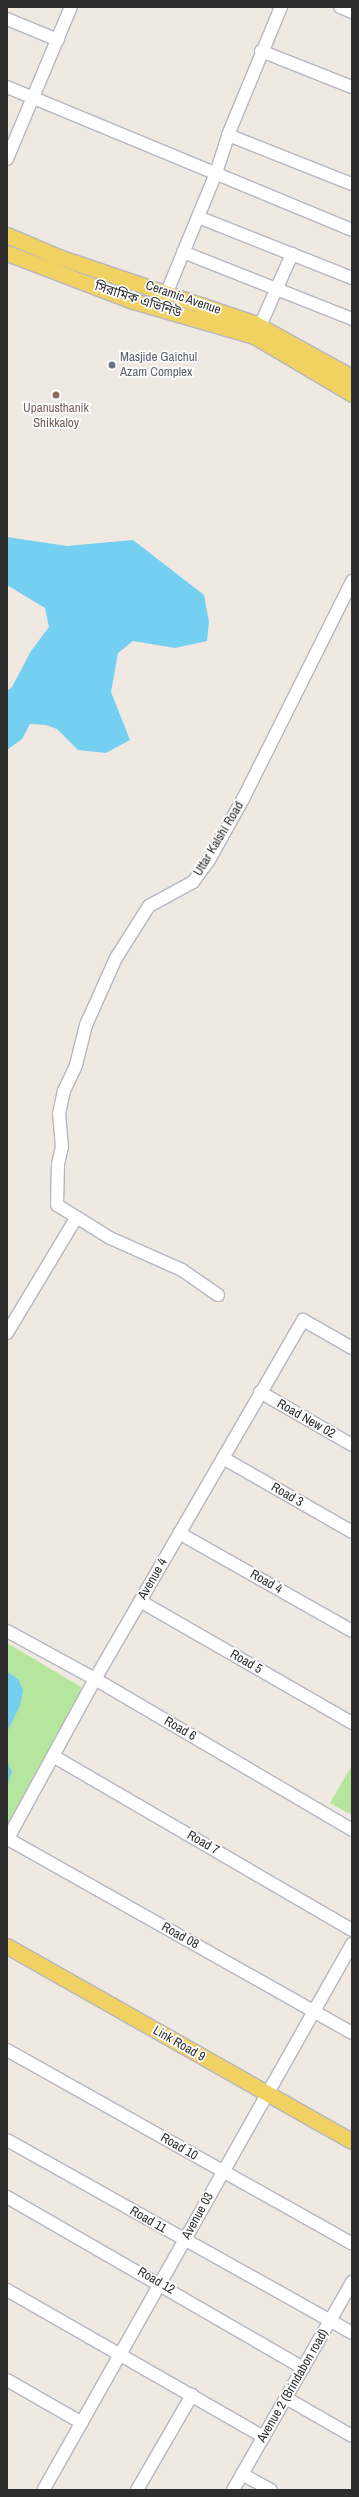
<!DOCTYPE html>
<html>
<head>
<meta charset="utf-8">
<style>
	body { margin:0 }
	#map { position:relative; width:359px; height:2497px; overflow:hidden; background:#efe9e1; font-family:"Archivo Narrow","Noto Sans Bengali",sans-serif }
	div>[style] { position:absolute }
	.green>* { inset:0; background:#b6e59e }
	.water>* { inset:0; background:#75cff0 }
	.roads { filter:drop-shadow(1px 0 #b4b7c1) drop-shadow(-1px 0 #b4b7c1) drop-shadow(0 1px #b4b7c1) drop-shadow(0 -1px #b4b7c1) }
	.minor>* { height:12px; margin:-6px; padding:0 6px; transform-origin:6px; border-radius:6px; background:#fff }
	.major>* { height:15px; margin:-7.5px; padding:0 7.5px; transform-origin:7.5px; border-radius:7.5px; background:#f2d163 }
	.dots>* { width:11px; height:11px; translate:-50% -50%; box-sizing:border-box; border:2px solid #fff; border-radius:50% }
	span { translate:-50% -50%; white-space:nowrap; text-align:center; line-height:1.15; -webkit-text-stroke:3.5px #fff; paint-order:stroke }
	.street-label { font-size:13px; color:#2e2e2e }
	.worship-label { font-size:13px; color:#5b616d }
	.left { translate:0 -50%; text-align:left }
	.education-label { font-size:13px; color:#785e54 }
	.frame { position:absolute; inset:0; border:8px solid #2e2e2e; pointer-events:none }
</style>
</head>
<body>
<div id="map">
	<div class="green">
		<i style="clip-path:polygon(7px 1643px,83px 1688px,7px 1833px)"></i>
		<i style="clip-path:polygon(352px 1765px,352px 1815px,330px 1803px)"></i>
	</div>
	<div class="water">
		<i style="clip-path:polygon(7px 537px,67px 546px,133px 540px,204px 595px,209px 622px,207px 641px,175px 648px,133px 641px,118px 653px,111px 692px,130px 740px,106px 753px,78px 750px,57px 729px,46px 725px,30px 724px,22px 739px,7px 750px,7px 691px,12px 687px,31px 651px,49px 627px,45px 608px,7px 585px)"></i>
		<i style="clip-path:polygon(7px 1672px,18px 1679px,23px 1690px,20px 1706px,7px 1732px)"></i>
		<i style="clip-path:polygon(7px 1760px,12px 1772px,7px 1786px)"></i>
	</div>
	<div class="roads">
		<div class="minor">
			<i style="left:340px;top:7px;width:13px;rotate:23deg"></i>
			<i style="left:7px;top:19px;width:55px;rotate:22.4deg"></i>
			<i style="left:261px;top:51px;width:98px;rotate:21.6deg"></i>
			<i style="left:7px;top:87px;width:373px;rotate:22.5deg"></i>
			<i style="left:228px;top:135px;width:139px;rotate:-67.5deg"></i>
			<i style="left:7px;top:159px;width:165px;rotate:-67.2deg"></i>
			<i style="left:198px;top:217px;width:166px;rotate:21.6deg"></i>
			<i style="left:183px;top:252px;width:182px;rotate:21.6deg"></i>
			<i style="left:167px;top:292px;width:129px;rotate:-67.6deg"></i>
			<i style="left:216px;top:173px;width:40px;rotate:-72deg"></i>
			<i style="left:228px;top:135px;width:133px;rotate:21.6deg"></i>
			<i style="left:260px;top:326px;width:79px;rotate:-66deg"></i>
			<i style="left:218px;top:1295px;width:44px;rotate:-145.2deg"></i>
			<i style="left:182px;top:1270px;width:79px;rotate:-156deg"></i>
			<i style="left:110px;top:1238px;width:62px;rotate:-148.1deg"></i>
			<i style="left:57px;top:1205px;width:41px;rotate:-88.6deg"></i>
			<i style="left:58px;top:1164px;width:17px;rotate:-77deg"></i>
			<i style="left:62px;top:1147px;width:33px;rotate:-95deg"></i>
			<i style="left:59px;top:1114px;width:24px;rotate:-78deg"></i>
			<i style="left:64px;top:1091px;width:29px;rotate:-65deg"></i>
			<i style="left:76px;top:1065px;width:41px;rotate:-76deg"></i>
			<i style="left:86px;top:1025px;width:73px;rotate:-65.9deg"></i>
			<i style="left:116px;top:958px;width:62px;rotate:-57.6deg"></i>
			<i style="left:149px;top:906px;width:50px;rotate:-28.6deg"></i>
			<i style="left:193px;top:882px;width:27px;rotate:-54deg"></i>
			<i style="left:209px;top:860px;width:70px;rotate:-60.9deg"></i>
			<i style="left:243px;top:799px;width:244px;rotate:-63.4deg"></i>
			<i style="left:7px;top:1333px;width:134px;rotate:-59deg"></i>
			<i style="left:260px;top:1392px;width:106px;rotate:29.9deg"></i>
			<i style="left:223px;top:1458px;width:149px;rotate:29.8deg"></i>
			<i style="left:179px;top:1533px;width:199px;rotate:29.5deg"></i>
			<i style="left:140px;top:1601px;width:245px;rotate:29.9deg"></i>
			<i style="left:7px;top:1631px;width:100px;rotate:28.6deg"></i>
			<i style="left:95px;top:1679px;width:298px;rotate:30.4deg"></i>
			<i style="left:53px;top:1756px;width:346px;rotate:30.2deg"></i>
			<i style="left:8px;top:1839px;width:395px;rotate:29.4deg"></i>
			<i style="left:7px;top:1840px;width:183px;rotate:-61.3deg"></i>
			<i style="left:95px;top:1679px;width:415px;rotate:-59.9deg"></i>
			<i style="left:303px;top:1320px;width:56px;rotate:29.7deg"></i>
			<i style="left:7px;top:2050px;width:396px;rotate:29.3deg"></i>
			<i style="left:7px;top:2140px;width:395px;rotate:29.2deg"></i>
			<i style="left:7px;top:2197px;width:342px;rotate:30deg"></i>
			<i style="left:7px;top:2290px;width:296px;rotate:29.8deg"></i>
			<i style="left:7px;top:2380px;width:86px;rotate:29.8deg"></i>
			<i style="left:286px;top:2398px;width:76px;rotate:29.9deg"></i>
			<i style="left:242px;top:2474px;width:33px;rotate:29deg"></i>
			<i style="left:44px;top:2489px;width:626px;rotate:-60.53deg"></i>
			<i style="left:137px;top:2490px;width:110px;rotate:-59.9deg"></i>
			<i style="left:233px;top:2490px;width:240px;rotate:-60.2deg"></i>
		</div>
		<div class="major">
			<i style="left:7px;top:235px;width:56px;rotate:22.9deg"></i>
			<i style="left:59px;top:257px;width:206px;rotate:18.7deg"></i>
			<i style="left:254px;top:323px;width:112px;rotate:28.9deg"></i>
			<i style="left:7px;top:253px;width:135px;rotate:20.9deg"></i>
			<i style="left:133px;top:301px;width:126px;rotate:16.1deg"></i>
			<i style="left:254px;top:336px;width:114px;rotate:30.6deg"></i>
			<i style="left:7px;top:1946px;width:396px;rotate:29.5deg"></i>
		</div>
	</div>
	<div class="dots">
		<i style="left:112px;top:365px;background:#6b7280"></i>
		<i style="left:56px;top:395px;background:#8d6e63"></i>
	</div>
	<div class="street-label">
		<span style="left:183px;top:298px;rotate:19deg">Ceramic Avenue</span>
		<span style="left:138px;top:300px;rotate:18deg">সিরামিক এভিনিউ</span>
		<span style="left:219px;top:839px;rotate:-59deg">Uttar Kalshi Road</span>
		<span style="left:306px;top:1419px;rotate:30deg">Road New 02</span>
		<span style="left:287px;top:1495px;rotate:30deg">Road 3</span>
		<span style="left:153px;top:1579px;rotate:-60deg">Avenue 4</span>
		<span style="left:266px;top:1582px;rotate:30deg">Road 4</span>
		<span style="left:246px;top:1662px;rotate:30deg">Road 5</span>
		<span style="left:180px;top:1729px;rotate:30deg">Road 6</span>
		<span style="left:203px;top:1843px;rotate:30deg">Road 7</span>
		<span style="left:180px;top:1936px;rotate:29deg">Road 08</span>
		<span style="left:179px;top:2044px;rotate:30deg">Link Road 9</span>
		<span style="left:179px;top:2147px;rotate:30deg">Road 10</span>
		<span style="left:198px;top:2216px;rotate:-61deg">Avenue 03</span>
		<span style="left:148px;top:2220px;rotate:30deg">Road 11</span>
		<span style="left:156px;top:2281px;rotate:30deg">Road 12</span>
		<span style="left:293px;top:2386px;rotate:-60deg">Avenue 2 (Brindabon road)</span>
	</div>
	<div class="worship-label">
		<span class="left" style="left:120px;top:365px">Masjide Gaichul<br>Azam Complex</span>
	</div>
	<div class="education-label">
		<span style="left:56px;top:416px">Upanusthanik<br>Shikkaloy</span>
	</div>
	<div class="frame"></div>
</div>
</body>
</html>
